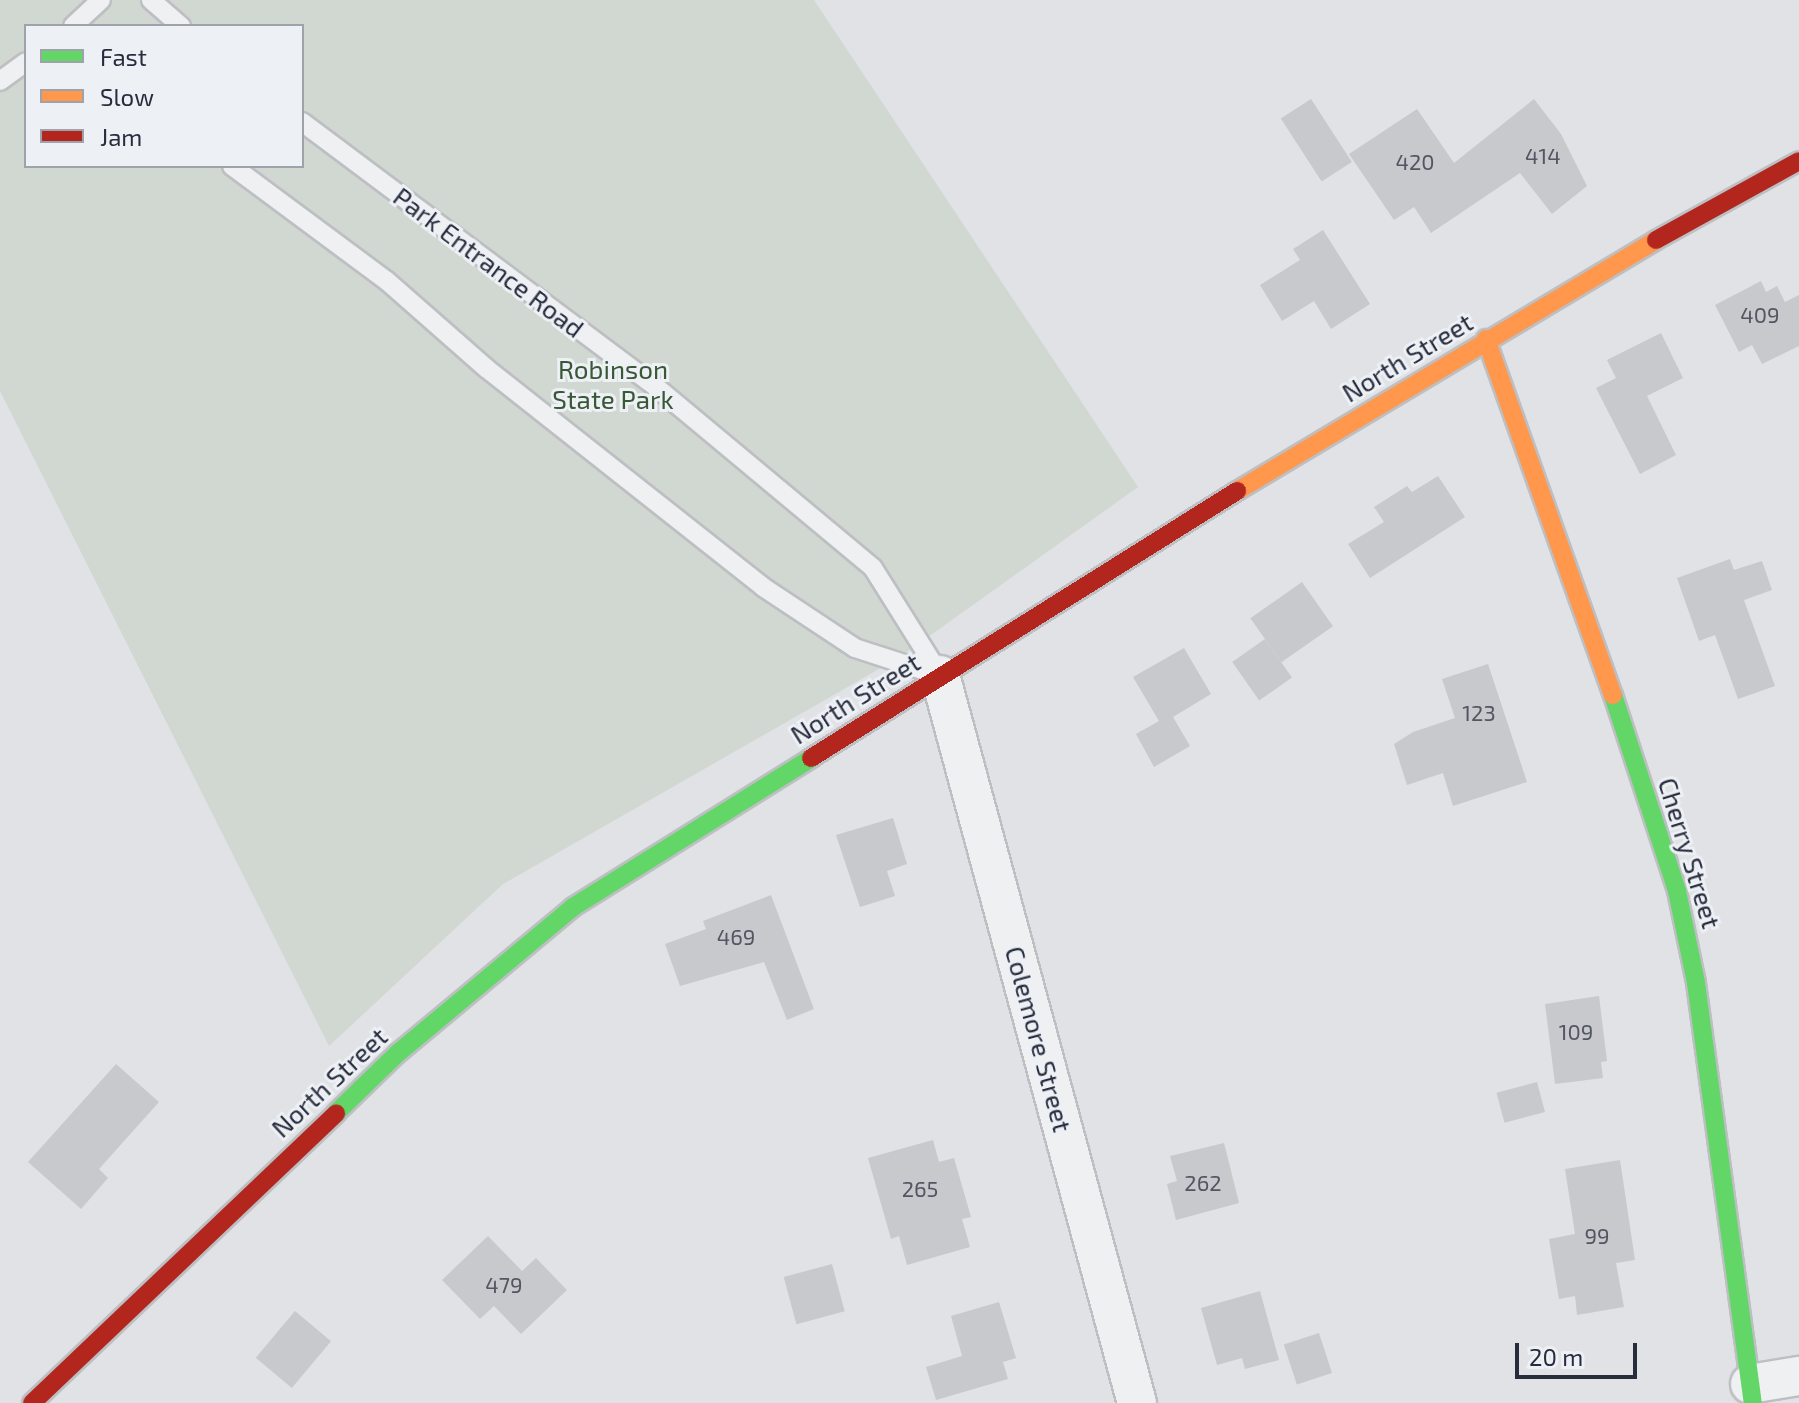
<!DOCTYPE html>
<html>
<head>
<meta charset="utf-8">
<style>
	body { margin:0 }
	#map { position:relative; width:1799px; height:1403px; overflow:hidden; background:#e0e2e5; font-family:"Exo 2",sans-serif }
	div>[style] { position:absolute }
	.green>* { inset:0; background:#d0d8d1 }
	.building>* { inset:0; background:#c7c9cd; transform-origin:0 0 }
	.roads { filter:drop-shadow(2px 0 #bdbfc2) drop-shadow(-2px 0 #bdbfc2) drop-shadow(0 2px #bdbfc2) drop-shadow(0 -2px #bdbfc2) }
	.lane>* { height:18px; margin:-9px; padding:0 9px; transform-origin:9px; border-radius:9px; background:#eff0f2 }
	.street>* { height:38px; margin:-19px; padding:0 19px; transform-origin:19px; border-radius:19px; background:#eff0f2 }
	.fast>* { height:18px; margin:-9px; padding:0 9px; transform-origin:9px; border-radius:9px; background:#63d668 }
	.slow>* { height:18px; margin:-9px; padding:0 9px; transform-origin:9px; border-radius:9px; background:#ff974d }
	.jam>* { height:18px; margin:-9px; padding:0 9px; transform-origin:9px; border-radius:9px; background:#b3261e }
	span { translate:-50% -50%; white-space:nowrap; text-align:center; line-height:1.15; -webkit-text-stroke:6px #edf0f5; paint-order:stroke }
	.number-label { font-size:22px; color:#525662 }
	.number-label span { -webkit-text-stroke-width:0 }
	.street-label { font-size:26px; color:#282d3d }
	.park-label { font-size:26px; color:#395836 }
	.legend { position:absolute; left:24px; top:24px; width:280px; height:144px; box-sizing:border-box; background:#edf0f5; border:2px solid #9ea2ab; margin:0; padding:10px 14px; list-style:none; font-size:24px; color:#282d3d }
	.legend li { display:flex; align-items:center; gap:16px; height:40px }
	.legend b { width:40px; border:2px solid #9ea2ab }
	.scale { position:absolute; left:1515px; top:1343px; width:122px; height:36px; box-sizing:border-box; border:4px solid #282d3d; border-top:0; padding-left:10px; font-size:24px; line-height:28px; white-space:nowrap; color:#282d3d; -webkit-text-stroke:6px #edf0f5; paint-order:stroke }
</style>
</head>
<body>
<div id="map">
	<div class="green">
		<i style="clip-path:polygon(evenodd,0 0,814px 0,1138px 487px,900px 657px,503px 884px,329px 1046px,0 391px,0 0,26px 26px,302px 26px,302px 166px,26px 166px,26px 26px)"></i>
	</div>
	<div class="building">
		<i style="left:1311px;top:99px;width:75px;height:36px;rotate:57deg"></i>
		<i style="clip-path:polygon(1534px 99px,1561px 134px,1587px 186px,1552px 214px,1520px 173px,1431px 233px,1414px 207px,1394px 220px,1349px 154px,1417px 109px,1454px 163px)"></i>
		<i style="clip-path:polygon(1323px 230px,1370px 304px,1331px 329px,1314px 301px,1282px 321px,1260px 285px,1300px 260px,1293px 249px)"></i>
		<i style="clip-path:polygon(1761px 281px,1766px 292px,1777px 286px,1785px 302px,1799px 295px,1799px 346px,1762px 364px,1752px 345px,1739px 352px,1715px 305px)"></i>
		<i style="clip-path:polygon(1661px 333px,1683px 378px,1647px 396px,1676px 455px,1640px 474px,1596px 388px,1616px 378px,1607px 360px)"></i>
		<i style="clip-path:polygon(1438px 476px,1465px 517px,1370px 578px,1348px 544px,1384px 522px,1374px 507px,1407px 486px,1412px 492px)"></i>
		<i style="clip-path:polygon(1730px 559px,1734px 570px,1762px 561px,1772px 590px,1744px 600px,1775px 686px,1738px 699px,1715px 635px,1699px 641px,1677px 578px)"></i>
		<i style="left:1302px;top:582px;width:54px;height:63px;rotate:55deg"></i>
		<i style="left:1265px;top:639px;width:47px;height:40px;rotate:55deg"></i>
		<i style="clip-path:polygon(1184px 648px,1211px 694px,1173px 717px,1190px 746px,1154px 767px,1136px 734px,1159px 721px,1133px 677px)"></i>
		<i style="clip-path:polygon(1488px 664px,1527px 782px,1453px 806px,1443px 773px,1407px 785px,1394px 744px,1413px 732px,1455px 718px,1442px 679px)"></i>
		<i style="clip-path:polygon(893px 818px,907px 864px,887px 871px,895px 896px,860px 907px,836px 835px)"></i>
		<i style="clip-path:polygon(771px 895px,814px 1009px,787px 1020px,764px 962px,680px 986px,665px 944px,706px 929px,703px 921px)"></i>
		<i style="clip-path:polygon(1599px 996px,1607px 1061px,1601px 1062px,1603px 1078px,1555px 1084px,1545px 1004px)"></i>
		<i style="clip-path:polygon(116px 1064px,159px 1102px,99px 1169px,108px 1178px,81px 1209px,28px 1162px)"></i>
		<i style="left:1537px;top:1082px;width:31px;height:42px;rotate:75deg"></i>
		<i style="clip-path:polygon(933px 1140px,939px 1162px,954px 1158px,971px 1217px,962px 1219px,970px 1247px,907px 1265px,899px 1236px,891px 1239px,868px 1158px)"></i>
		<i style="clip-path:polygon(1224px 1143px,1239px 1203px,1176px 1220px,1167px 1184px,1177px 1181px,1170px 1156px)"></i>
		<i style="clip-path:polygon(1620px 1160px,1635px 1260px,1616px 1263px,1624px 1307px,1577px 1315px,1575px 1296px,1559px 1299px,1549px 1239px,1575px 1234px,1565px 1169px)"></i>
		<i style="clip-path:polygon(488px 1236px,522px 1271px,536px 1258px,567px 1290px,521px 1334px,494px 1306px,480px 1319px,442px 1280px)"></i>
		<i style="left:832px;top:1264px;width:49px;height:50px;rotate:75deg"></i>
		<i style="clip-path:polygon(1260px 1291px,1279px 1360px,1245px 1369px,1242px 1358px,1217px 1365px,1201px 1308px)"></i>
		<i style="clip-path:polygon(999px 1302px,1016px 1358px,1003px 1362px,1008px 1379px,936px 1400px,926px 1367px,962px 1356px,951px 1316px)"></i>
		<i style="left:295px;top:1311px;width:47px;height:61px;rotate:40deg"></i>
		<i style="left:1319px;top:1333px;width:42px;height:37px;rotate:72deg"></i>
	</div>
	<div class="roads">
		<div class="lane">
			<i style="left:151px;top:0;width:40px;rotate:41deg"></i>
			<i style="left:73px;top:26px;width:38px;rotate:-43deg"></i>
			<i style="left:0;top:81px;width:32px;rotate:-36deg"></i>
			<i style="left:302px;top:122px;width:434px;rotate:36.8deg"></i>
			<i style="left:650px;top:382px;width:290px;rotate:39.8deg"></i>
			<i style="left:873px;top:568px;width:126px;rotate:57.9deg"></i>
			<i style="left:232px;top:166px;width:193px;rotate:36.6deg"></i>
			<i style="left:387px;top:281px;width:132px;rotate:41.3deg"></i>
			<i style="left:486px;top:368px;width:353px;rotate:38.3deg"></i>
			<i style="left:763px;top:587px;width:110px;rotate:33.5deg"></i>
			<i style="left:855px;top:648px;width:87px;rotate:18deg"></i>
		</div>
		<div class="street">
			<i style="left:940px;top:675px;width:754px;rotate:74.86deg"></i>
			<i style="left:1750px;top:1384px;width:50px;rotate:-9.3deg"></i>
		</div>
		<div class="fast">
			<i style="left:1613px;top:695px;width:206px;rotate:71.9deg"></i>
			<i style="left:1677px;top:891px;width:94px;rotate:78.3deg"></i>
			<i style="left:1696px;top:983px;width:424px;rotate:82.3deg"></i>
			<i style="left:336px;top:1113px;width:86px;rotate:-44.1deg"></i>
			<i style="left:398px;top:1053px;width:228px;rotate:-39.8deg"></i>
			<i style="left:573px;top:907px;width:281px;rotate:-32deg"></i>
		</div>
		<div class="slow">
			<i style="left:1486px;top:339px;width:378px;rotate:70.4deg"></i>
			<i style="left:1237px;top:491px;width:488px;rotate:-30.9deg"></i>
		</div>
		<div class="jam">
			<i style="left:1656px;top:240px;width:163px;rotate:-28.9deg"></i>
			<i style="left:811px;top:758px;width:503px;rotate:-32.08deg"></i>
			<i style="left:32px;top:1403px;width:420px;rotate:-43.6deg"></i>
		</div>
	</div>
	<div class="number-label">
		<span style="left:1543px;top:156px">414</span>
		<span style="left:1415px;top:162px">420</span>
		<span style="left:1760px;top:315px">409</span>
		<span style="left:1479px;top:713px">123</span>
		<span style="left:736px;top:937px">469</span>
		<span style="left:1576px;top:1032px">109</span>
		<span style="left:1203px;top:1183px">262</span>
		<span style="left:920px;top:1189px">265</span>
		<span style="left:1597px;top:1236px">99</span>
		<span style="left:504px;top:1285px">479</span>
	</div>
	<div class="street-label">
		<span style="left:489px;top:262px;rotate:37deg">Park Entrance Road</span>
		<span style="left:1407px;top:357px;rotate:-31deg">North Street</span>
		<span style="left:855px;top:698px;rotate:-32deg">North Street</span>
		<span style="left:1690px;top:853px;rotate:73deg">Cherry Street</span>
		<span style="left:1039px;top:1039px;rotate:75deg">Colemore Street</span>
		<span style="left:329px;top:1082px;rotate:-43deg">North Street</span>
	</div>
	<div class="park-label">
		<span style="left:613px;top:384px">Robinson<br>State Park</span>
	</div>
	<ul class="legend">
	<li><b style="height:10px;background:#63d668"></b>Fast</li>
	<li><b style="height:10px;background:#ff974d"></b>Slow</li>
	<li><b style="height:10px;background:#b3261e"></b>Jam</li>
	</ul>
	<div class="scale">20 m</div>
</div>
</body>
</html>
